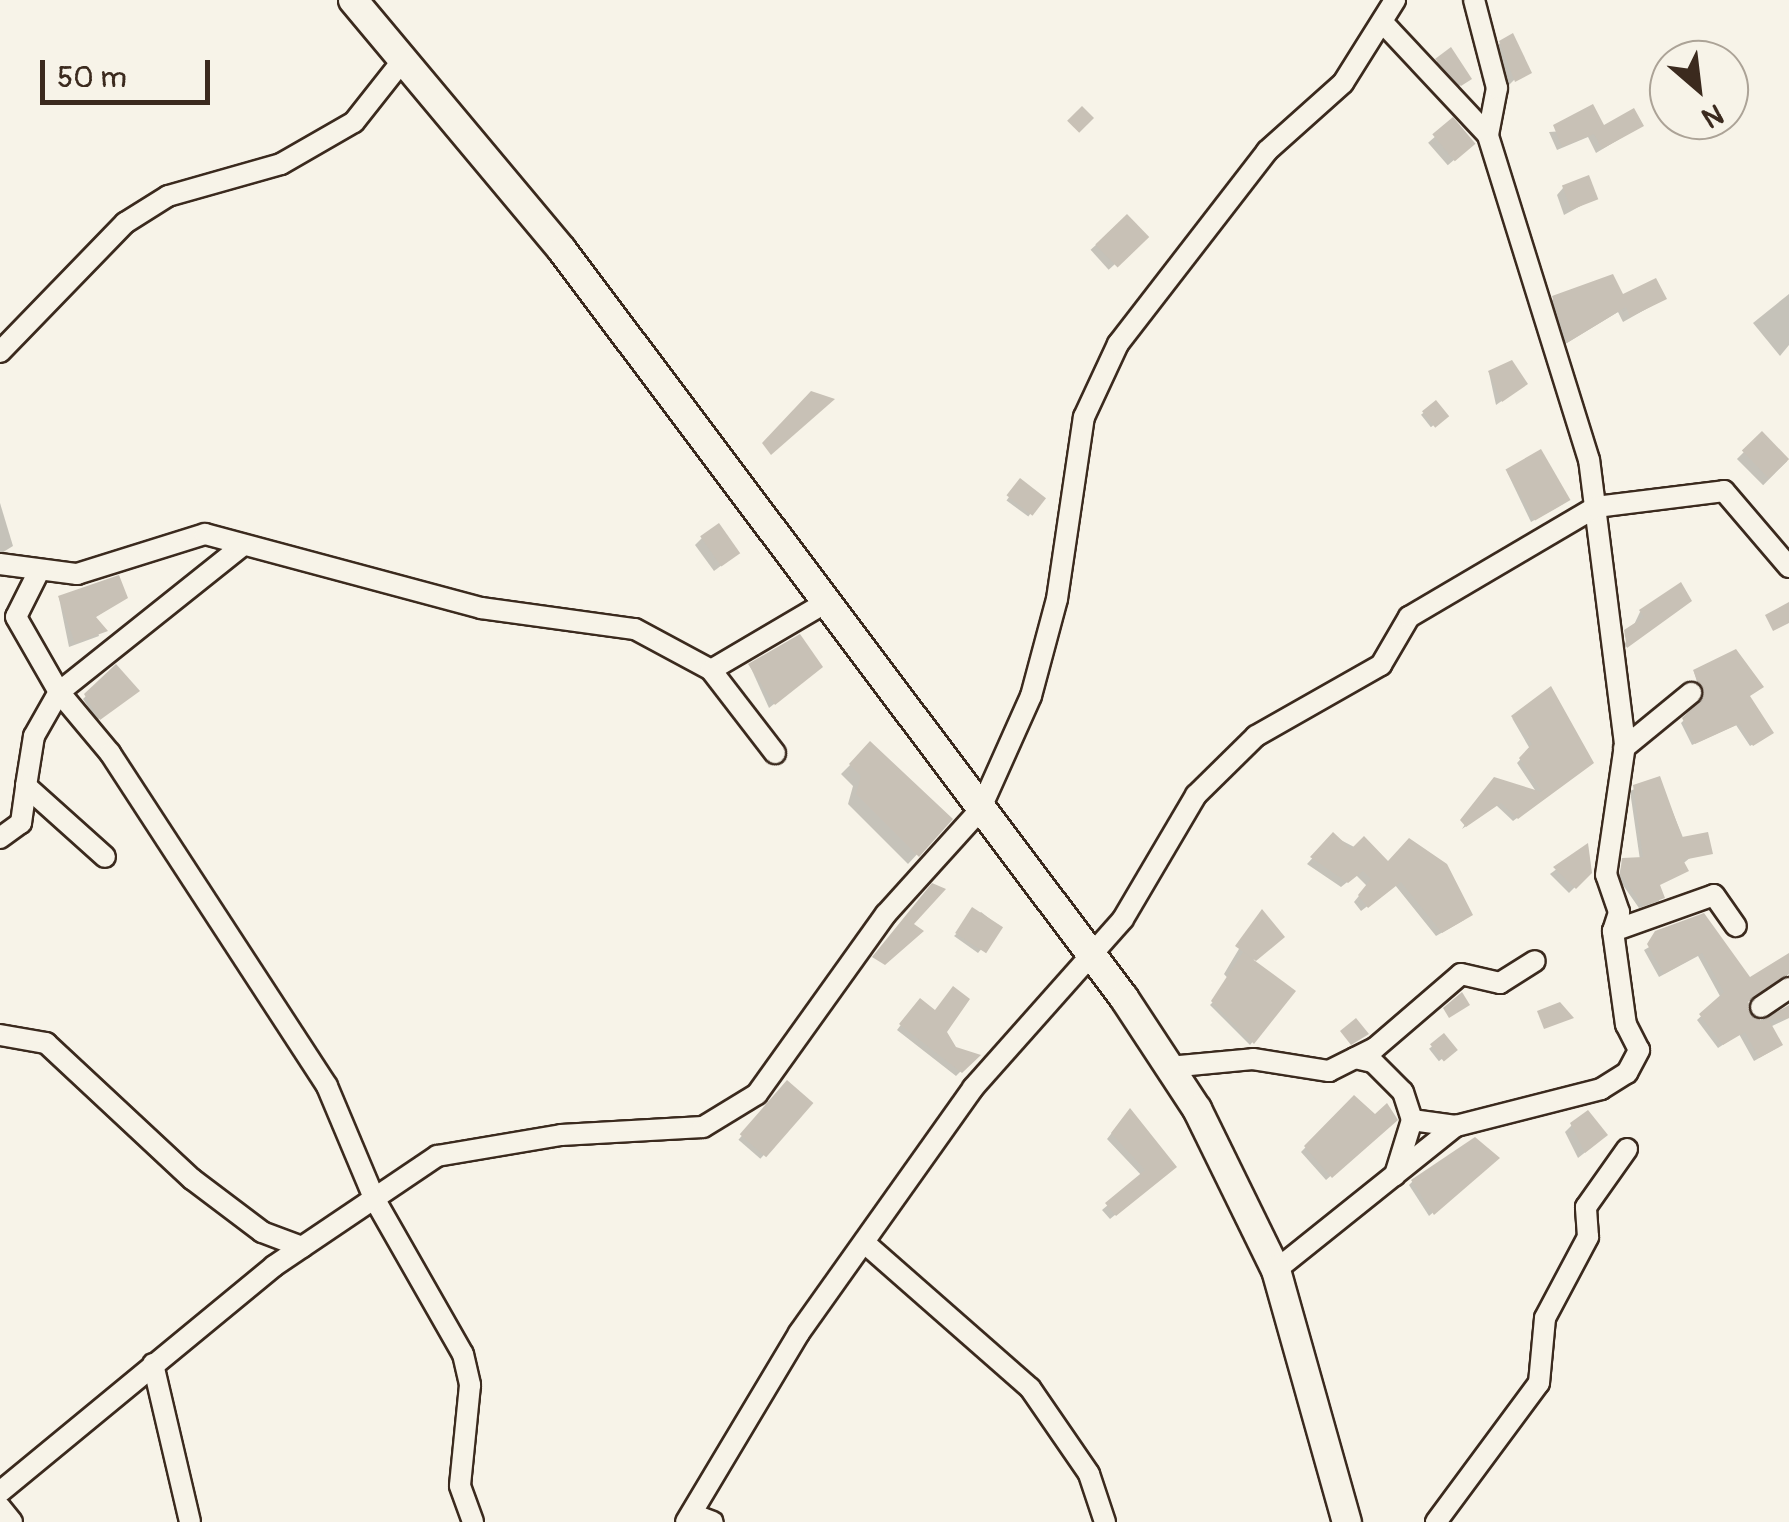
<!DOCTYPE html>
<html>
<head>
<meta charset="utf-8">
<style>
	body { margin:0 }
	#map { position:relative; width:1789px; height:1522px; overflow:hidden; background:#f7f3e8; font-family:Pangolin,sans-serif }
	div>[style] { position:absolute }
	.shadow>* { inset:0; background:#0003; transform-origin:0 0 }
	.building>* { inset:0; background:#c8c1b6; transform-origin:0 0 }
	.roads { filter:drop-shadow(2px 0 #3b2a1e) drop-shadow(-2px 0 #3b2a1e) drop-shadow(0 2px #3b2a1e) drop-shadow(0 -2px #3b2a1e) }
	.street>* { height:20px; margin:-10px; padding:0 10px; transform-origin:10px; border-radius:10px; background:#f7f3e8 }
	.secondary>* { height:28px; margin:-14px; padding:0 14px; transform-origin:14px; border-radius:14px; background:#f7f3e8 }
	span { translate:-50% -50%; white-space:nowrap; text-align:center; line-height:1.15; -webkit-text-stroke:10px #f7f3e8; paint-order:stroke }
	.north { position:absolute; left:1649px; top:40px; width:100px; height:100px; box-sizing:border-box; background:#f7f3e8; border:2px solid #aca397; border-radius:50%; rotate:152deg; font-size:28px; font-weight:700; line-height:40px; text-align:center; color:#3b2a1e }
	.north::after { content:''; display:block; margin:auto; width:35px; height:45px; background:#3b2a1e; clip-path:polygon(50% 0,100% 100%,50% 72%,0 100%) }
	.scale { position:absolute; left:40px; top:60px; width:170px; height:45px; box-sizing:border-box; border:5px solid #3b2a1e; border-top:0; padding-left:12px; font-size:30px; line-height:35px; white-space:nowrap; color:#3b2a1e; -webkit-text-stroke:8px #f7f3e8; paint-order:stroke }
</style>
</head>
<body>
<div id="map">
	<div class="shadow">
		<i style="clip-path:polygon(1500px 43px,1527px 67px,1509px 85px,1495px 49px)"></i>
		<i style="clip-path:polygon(1451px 51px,1466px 82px,1457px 87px,1435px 63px)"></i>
		<i style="left:1453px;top:121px;width:30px;height:33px;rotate:49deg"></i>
		<i style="clip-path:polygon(1641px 126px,1596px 153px,1588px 137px,1557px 150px,1549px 132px)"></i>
		<i style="clip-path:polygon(1563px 188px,1595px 198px,1564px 215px,1557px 195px)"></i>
		<i style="left:1127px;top:217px;width:27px;height:49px;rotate:48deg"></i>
		<i style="clip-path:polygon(1789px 294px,1789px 345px,1780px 356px,1753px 323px)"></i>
		<i style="clip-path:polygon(1554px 298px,1622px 298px,1664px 299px,1623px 322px,1618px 312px,1560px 347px,1547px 305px)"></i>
		<i style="clip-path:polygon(1489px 373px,1520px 388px,1496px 405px)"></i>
		<i style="left:1436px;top:403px;width:16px;height:19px;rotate:52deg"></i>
		<i style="left:1761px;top:435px;width:37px;height:34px;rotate:45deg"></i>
		<i style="clip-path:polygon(1507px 472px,1563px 504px,1531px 522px)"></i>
		<i style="left:1020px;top:482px;width:27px;height:23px;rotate:36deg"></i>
		<i style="clip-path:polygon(0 503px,13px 546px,0 554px)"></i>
		<i style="clip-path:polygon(702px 538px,730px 559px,714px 571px,695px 545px)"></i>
		<i style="clip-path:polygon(59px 598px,125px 598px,94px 618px,99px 636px,69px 647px)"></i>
		<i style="clip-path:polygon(1684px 606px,1622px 650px,1640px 612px)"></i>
		<i style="clip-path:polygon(750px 666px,814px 672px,769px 708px)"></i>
		<i style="clip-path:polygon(116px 667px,134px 693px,97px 720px,83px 699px)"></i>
		<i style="clip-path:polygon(1694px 672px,1747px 696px,1768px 735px,1750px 746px,1736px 725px,1692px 745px,1681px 723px,1703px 702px)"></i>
		<i style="clip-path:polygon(1512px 718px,1587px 766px,1513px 821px,1496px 805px,1462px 829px,1491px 783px,1537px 793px,1517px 763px,1530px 749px)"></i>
		<i style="clip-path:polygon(870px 745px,950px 819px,908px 864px,848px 804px,853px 786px,841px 774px)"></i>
		<i style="clip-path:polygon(1659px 779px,1691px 857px,1657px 885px,1659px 901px,1639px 908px,1618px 878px,1623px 861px,1640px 860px,1630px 791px)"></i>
		<i style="clip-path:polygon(1333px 836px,1387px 864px,1464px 920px,1436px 936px,1395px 885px,1361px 911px,1354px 902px,1367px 886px,1356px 875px,1341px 887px,1307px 864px)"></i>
		<i style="clip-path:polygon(1586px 847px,1590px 872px,1569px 893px,1550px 874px)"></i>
		<i style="clip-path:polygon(981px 912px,1000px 927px,978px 953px,954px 936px)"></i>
		<i style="clip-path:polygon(1261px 912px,1281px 936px,1251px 962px,1293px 992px,1250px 1045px,1210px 1005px,1232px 983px,1224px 974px)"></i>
		<i style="clip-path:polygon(1703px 916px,1755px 1023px,1789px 1006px,1789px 1018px,1770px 1027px,1775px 1049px,1754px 1061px,1739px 1034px,1718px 1048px,1697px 1020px,1721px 998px,1698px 956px,1659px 977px,1644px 950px)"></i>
		<i style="clip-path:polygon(916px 1005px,954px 1050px,976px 1056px,956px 1076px,897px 1030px)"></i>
		<i style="left:1444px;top:1037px;width:16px;height:19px;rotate:52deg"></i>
		<i style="left:787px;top:1084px;width:29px;height:74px;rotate:41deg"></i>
		<i style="clip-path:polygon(1354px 1098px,1375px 1118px,1394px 1120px,1326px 1180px,1301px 1152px)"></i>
		<i style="clip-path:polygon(1129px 1111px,1169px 1171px,1110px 1219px,1102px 1210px,1142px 1176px,1107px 1139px)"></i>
		<i style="clip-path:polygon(1572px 1125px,1598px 1142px,1578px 1158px,1565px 1132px)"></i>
		<i style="clip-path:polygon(1496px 1158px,1429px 1216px,1409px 1185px,1413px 1181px)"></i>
	</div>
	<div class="building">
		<i style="clip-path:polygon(1513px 33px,1532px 73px,1515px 82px,1499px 41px)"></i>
		<i style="clip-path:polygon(1451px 47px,1472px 79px,1461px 86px,1435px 59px)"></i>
		<i style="clip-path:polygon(1593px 104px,1604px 125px,1634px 108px,1644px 126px,1602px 149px,1594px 134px,1562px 147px,1553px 125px)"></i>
		<i style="left:1082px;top:106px;width:17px;height:21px;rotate:45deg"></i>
		<i style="left:1453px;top:117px;width:35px;height:27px;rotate:50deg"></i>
		<i style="left:1589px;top:175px;width:26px;height:29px;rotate:69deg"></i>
		<i style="left:1127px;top:214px;width:32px;height:44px;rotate:46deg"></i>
		<i style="clip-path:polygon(1613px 274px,1623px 294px,1656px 278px,1667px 299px,1630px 317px,1626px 307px,1567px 343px,1552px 296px)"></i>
		<i style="clip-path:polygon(1512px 360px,1528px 384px,1502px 402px,1488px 371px)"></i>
		<i style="clip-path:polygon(811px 391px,835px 399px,771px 455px,762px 443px)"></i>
		<i style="left:1436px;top:400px;width:21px;height:18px;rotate:51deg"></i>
		<i style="left:1762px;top:431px;width:39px;height:28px;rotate:46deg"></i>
		<i style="left:1541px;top:449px;width:59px;height:41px;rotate:60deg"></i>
		<i style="left:1020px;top:478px;width:33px;height:22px;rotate:38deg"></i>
		<i style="left:719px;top:523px;width:37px;height:23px;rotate:55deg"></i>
		<i style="clip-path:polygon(119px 575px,128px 598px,96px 617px,108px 631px,75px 643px,58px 596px)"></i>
		<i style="clip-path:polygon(1681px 582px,1692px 601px,1627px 648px,1624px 630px,1644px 617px,1639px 610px)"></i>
		<i style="clip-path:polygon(1789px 602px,1789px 623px,1773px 631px,1765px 615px)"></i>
		<i style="clip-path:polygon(800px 634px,823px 667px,775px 705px,748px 664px)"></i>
		<i style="clip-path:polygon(1736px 649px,1764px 687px,1750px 696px,1774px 733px,1753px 746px,1739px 724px,1695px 744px,1682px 718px,1704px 697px,1693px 670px)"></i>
		<i style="clip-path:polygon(116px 664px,140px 691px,100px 720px,84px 694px)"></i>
		<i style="clip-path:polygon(1551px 686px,1594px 763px,1518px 819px,1501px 803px,1466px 827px,1460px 820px,1494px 777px,1542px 792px,1519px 758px,1532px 744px,1511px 716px)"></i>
		<i style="clip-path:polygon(870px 741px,953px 819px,919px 857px,856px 794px,861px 776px,849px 764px)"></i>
		<i style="clip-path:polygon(1660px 776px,1682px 837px,1708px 832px,1713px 854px,1683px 860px,1689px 871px,1660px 885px,1665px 898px,1643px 906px,1620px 874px,1622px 858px,1643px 857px,1633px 785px)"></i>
		<i style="clip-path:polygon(1333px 832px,1351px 849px,1364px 836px,1388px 861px,1409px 838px,1447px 864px,1473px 915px,1442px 933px,1401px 882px,1368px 908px,1358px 895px,1371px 879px,1363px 871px,1348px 883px,1310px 857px)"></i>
		<i style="clip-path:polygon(1588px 843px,1592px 873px,1576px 889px,1553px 867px)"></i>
		<i style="clip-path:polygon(932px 883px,946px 889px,914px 924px,924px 931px,885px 965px,872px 957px)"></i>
		<i style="left:972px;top:907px;width:37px;height:31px;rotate:33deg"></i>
		<i style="clip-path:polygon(1262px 909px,1285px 937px,1256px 961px,1235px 946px)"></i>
		<i style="clip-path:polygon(1704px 913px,1750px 977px,1789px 953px,1789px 974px,1748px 1002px,1761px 1021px,1789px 1005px,1789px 1018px,1769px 1020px,1783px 1045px,1759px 1058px,1745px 1032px,1723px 1045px,1699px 1014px,1724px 992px,1702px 953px,1664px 974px,1647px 944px,1655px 931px)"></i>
		<i style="clip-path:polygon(1243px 952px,1296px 991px,1254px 1044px,1211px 1001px)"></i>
		<i style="clip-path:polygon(953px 986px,970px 999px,947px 1032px,956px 1047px,981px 1055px,962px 1073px,899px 1024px,920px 998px,935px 1010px)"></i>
		<i style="clip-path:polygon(1462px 992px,1470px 1005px,1449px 1018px,1443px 1008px)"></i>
		<i style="clip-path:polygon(1560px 1002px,1574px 1018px,1544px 1029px,1537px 1011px)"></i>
		<i style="clip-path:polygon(1356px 1018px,1369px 1034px,1351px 1045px,1340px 1031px)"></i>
		<i style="left:1444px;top:1033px;width:22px;height:18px;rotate:51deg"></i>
		<i style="left:787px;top:1080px;width:35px;height:72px;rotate:41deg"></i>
		<i style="clip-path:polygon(1354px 1095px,1375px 1114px,1387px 1103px,1398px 1120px,1332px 1178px,1304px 1146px)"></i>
		<i style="clip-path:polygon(1130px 1108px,1177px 1167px,1116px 1216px,1105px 1203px,1145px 1170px,1111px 1133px)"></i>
		<i style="clip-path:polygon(1588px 1110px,1608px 1135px,1585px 1153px,1570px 1123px)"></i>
		<i style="clip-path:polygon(1475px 1137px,1500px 1158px,1434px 1215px,1411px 1180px)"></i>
	</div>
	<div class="roads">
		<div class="street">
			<i style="left:1384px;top:24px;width:152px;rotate:46.9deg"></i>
			<i style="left:0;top:352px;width:180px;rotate:-45.9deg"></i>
			<i style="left:125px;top:223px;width:51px;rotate:-32.1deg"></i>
			<i style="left:168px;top:196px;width:117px;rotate:-15.8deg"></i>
			<i style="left:281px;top:164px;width:84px;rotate:-29.9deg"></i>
			<i style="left:354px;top:122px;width:79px;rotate:-51.7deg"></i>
			<i style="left:242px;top:546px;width:234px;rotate:141.4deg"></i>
			<i style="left:59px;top:692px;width:80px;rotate:50.1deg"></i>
			<i style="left:110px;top:753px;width:397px;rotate:56.9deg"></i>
			<i style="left:327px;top:1086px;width:124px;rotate:67.2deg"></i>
			<i style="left:375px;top:1200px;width:177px;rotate:60.3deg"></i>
			<i style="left:463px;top:1354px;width:32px;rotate:77deg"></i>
			<i style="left:470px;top:1385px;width:101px;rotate:95.7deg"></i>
			<i style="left:460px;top:1486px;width:38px;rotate:70deg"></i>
			<i style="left:0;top:564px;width:78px;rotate:7.4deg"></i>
			<i style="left:77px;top:574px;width:134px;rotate:-17.4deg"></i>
			<i style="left:205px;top:534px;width:286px;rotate:15deg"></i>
			<i style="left:481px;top:608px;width:155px;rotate:7.8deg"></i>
			<i style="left:635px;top:629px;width:86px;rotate:28.3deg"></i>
			<i style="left:711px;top:670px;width:130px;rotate:-30.5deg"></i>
			<i style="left:38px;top:573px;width:49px;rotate:116.6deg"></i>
			<i style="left:16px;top:617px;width:86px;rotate:60.2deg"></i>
			<i style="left:59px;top:692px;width:51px;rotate:119.6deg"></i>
			<i style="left:34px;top:736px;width:51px;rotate:99.1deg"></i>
			<i style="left:26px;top:786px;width:106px;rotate:41.9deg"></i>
			<i style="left:711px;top:670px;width:105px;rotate:52.4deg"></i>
			<i style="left:1624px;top:748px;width:87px;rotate:-39.4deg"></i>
			<i style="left:0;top:838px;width:26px;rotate:-36deg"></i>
			<i style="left:21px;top:823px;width:37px;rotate:-82deg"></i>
			<i style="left:1613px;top:931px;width:107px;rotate:-19.6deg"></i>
			<i style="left:1714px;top:895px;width:38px;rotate:55deg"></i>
			<i style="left:1761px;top:1007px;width:34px;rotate:-34deg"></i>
			<i style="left:0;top:1035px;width:47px;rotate:9.9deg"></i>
			<i style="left:46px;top:1043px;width:200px;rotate:43deg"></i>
			<i style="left:192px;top:1179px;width:88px;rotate:37.1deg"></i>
			<i style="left:262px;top:1232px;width:43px;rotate:20.6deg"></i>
			<i style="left:1355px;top:1058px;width:18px;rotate:13deg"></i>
			<i style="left:1373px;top:1062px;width:42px;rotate:45deg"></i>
			<i style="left:1403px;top:1092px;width:29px;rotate:72deg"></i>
			<i style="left:1412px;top:1120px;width:58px;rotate:107.2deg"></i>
			<i style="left:1169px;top:1067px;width:84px;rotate:-5.4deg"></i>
			<i style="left:1253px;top:1059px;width:77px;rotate:9deg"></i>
			<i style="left:1329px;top:1071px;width:51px;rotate:-26.6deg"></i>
			<i style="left:1375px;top:1048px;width:113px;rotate:-40.7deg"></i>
			<i style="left:1461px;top:974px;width:40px;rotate:13deg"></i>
			<i style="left:1500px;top:983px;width:41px;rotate:-32.2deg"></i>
			<i style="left:1412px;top:1120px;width:44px;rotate:7.8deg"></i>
			<i style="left:866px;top:1244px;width:218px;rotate:41.3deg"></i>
			<i style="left:1030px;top:1388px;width:104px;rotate:55.5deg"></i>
			<i style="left:1089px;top:1474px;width:51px;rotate:71.6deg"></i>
			<i style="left:1276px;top:1270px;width:231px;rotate:-38.7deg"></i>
			<i style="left:1456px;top:1126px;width:150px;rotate:-14.3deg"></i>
			<i style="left:1601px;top:1089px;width:31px;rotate:-32deg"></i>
			<i style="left:1627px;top:1073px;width:26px;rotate:-62deg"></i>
			<i style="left:1639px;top:1050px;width:28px;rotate:-117deg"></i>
			<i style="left:1626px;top:1025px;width:95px;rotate:-97.9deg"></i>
			<i style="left:1613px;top:931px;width:20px;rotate:-72deg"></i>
			<i style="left:1619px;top:912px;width:39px;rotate:-109deg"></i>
			<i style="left:1606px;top:875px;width:132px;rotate:-81.7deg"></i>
			<i style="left:1625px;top:744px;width:286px;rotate:-97.2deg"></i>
			<i style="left:1589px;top:460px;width:340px;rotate:-107.3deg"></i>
			<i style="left:1488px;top:135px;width:48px;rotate:-79.2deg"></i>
			<i style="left:1497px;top:88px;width:91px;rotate:-104.6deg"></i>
			<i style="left:153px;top:1364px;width:162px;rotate:76.8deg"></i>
			<i style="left:0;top:1492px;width:355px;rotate:-39.5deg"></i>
			<i style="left:274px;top:1266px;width:197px;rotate:-34deg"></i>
			<i style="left:437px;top:1156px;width:126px;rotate:-9.6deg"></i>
			<i style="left:561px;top:1135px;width:142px;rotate:-3.2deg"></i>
			<i style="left:703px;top:1127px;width:63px;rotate:-31.4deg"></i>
			<i style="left:757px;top:1094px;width:221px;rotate:-54.4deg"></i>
			<i style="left:886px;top:914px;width:140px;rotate:-47.9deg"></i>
			<i style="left:980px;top:810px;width:125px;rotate:-65.9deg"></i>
			<i style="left:1031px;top:696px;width:100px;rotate:-75deg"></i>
			<i style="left:1057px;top:599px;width:184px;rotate:-81.6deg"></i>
			<i style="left:1084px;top:417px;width:81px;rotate:-65deg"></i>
			<i style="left:1118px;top:344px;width:244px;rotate:-52.3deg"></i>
			<i style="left:1267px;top:151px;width:102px;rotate:-41.8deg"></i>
			<i style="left:1343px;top:83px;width:98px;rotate:-57.9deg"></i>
			<i style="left:0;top:1507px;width:19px;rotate:51deg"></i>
			<i style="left:692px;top:1514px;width:22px;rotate:21deg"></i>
			<i style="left:686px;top:1522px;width:220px;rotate:-59.1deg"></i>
			<i style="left:799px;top:1333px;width:301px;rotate:-54.6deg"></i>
			<i style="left:973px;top:1088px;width:226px;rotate:-48.4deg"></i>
			<i style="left:1123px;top:919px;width:144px;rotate:-59.5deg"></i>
			<i style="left:1196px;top:795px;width:84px;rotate:-44.5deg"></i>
			<i style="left:1256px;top:736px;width:144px;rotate:-29.6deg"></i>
			<i style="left:1381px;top:665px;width:56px;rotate:-59.7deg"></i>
			<i style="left:1409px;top:617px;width:217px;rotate:-30.5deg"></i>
			<i style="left:1596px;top:507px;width:129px;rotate:-7.1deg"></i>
			<i style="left:1724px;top:491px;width:100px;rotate:49.5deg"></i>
			<i style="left:1436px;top:1522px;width:173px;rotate:-53.5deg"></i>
			<i style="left:1539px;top:1383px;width:65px;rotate:-84.7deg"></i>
			<i style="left:1545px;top:1318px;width:92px;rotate:-62deg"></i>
			<i style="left:1588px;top:1237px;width:30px;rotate:-94deg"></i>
			<i style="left:1586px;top:1207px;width:71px;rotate:-54.7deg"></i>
		</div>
		<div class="secondary">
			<i style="left:353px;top:0;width:326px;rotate:50.1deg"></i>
			<i style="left:562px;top:250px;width:936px;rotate:53.08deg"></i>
			<i style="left:1124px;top:998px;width:133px;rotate:56.7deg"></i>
			<i style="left:1197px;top:1109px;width:179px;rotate:63.9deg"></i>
			<i style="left:1276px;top:1270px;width:262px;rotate:74.3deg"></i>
		</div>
	</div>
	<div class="north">N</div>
	<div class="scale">50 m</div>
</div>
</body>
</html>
